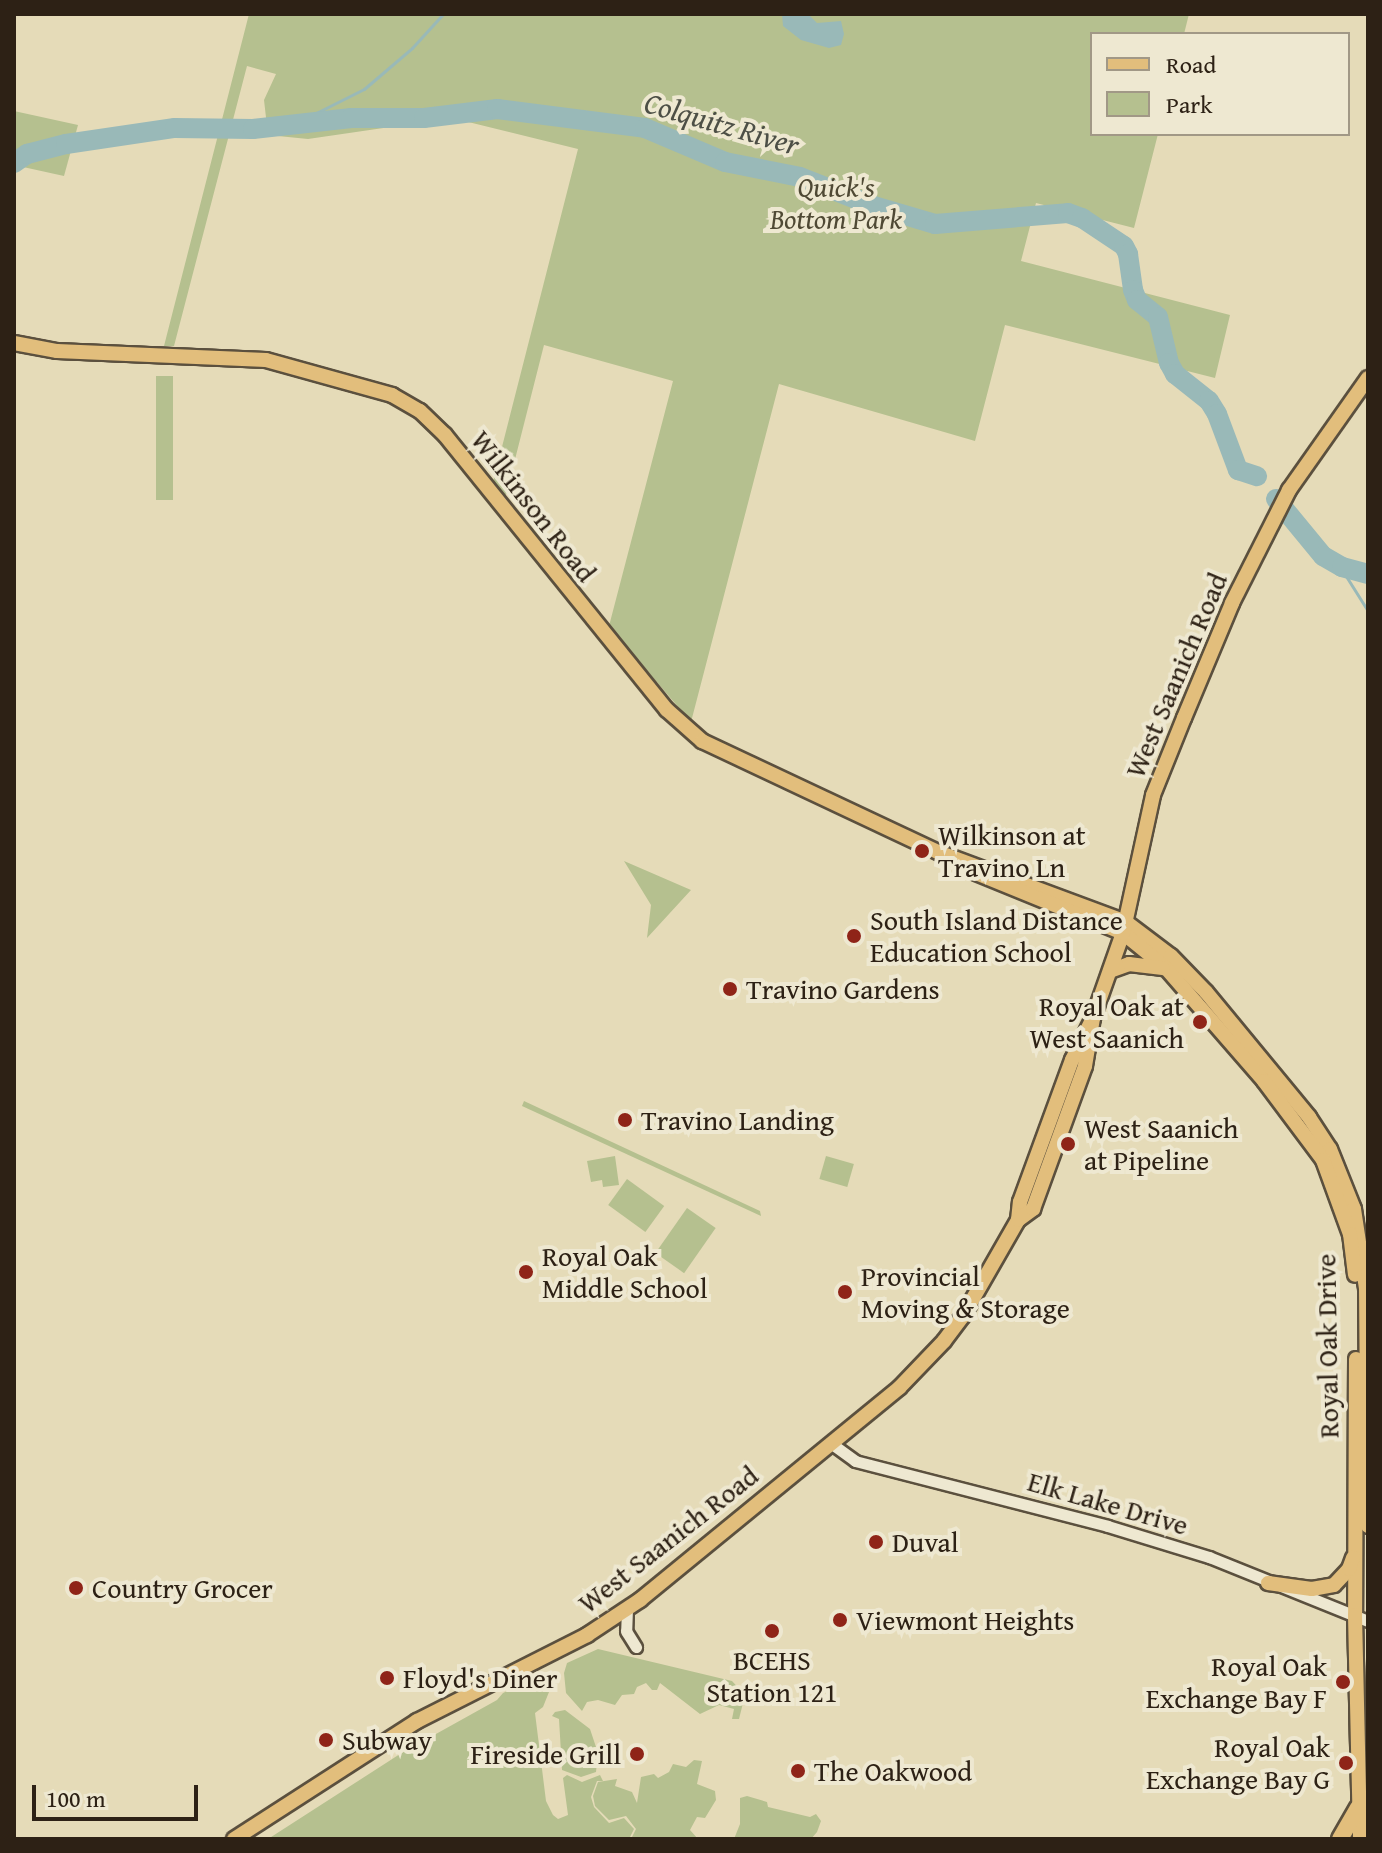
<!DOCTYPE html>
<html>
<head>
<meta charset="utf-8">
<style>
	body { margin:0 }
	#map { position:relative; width:1382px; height:1853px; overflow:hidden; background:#e5dbb8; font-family:"Gentium Book Plus",serif }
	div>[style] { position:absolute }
	.green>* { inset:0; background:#b5c08f; transform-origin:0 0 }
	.water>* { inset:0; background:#99b9b8 }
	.stream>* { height:3px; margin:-1.5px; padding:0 1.5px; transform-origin:1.5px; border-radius:1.5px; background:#99b9b8 }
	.river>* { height:20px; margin:-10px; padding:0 10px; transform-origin:10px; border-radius:10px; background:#99b9b8 }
	.roads { filter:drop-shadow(2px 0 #5b503e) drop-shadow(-2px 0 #5b503e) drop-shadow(0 2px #5b503e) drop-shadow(0 -2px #5b503e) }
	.minor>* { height:11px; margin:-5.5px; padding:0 5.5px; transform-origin:5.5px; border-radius:5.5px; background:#eee8d1 }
	.major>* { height:14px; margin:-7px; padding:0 7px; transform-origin:7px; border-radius:7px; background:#e2be7c }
	.highway>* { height:16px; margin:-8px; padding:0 8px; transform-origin:8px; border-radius:8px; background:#e2be7c }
	.dots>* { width:22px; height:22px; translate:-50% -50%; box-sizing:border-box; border:4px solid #eee8d1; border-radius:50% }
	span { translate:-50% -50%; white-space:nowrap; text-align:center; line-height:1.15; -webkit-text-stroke:8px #eee8d1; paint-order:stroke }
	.park-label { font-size:28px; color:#4f4934; font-style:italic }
	.street-label { font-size:28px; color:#2d2115 }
	.poi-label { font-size:28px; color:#2d2115 }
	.left { translate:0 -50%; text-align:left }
	.right { translate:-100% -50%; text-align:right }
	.water-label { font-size:30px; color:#4d4f46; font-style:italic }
	.frame { position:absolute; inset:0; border:16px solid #2d2115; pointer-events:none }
	.legend { position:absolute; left:1090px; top:32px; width:260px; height:104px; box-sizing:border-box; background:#eee8d1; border:2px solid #a19886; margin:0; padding:10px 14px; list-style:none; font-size:24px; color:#2d2115 }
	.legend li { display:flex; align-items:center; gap:16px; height:40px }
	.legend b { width:40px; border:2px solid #a19886 }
	.scale { position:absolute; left:32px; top:1785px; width:166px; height:36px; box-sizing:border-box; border:4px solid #2d2115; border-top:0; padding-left:10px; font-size:24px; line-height:28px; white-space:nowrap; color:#2d2115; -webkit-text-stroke:6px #eee8d1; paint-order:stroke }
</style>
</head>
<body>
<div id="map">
	<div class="green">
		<i style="clip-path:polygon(249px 14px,1189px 14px,1184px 34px,1092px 34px,1092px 134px,1158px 134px,1134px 228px,1036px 203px,1021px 261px,1230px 315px,1215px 378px,1005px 325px,975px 441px,779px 384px,691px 722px,609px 626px,673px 381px,544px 345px,506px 495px,491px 490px,578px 149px,452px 118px,308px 139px,268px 135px,264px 100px,276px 74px,247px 66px,174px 346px,164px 346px)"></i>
		<i style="clip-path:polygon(14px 111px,78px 125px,64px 176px,14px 165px)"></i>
		<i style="left:156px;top:376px;width:17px;height:124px"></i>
		<i style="clip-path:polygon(624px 861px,691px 890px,647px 938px,651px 905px)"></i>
		<i style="clip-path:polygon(524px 1101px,760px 1211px,761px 1216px,522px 1106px)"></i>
		<i style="clip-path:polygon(615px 1156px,619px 1185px,603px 1187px,602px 1180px,591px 1182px,587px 1161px)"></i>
		<i style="left:826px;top:1156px;width:29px;height:24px;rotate:16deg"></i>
		<i style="left:627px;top:1179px;width:46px;height:32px;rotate:36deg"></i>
		<i style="left:687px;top:1208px;width:35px;height:55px;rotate:35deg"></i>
		<i style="clip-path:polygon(598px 1649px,732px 1681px,745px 1695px,739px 1719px,732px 1719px,734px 1709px,719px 1705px,700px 1714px,660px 1683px,657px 1690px,652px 1690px,646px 1683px,637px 1687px,634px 1694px,622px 1695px,615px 1705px,598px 1700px,587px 1702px,582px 1711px,566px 1693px,564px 1673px,567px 1663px)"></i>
		<i style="clip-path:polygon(532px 1680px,549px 1692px,543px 1707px,535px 1713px,546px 1801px,553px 1815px,558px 1819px,568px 1815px,563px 1778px,567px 1775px,582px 1782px,600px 1775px,603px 1781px,597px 1781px,591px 1797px,594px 1807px,609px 1823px,624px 1818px,634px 1829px,629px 1839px,268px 1839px,400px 1754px,497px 1700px,503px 1693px)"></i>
		<i style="clip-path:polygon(565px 1710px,590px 1729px,598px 1753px,596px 1772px,581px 1777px,562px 1770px,559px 1719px,552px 1716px,555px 1712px)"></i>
		<i style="clip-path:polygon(694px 1760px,702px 1761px,697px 1784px,715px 1791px,716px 1800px,705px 1818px,697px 1817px,690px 1830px,698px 1839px,631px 1839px,636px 1829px,626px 1816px,609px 1820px,595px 1806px,593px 1796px,598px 1782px,617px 1779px,615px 1786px,632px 1792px,637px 1803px,641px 1777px,654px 1774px,658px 1778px,669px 1772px,673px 1764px,686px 1767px)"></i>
		<i style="clip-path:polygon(747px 1796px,767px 1802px,768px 1807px,810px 1817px,816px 1814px,821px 1821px,817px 1832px,811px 1839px,734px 1839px,740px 1824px,740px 1798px)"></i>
	</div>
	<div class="water">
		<i style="clip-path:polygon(782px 14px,808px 14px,817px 23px,841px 21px,844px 34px,841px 45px,829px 48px,801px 40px,783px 26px)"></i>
	</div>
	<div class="stream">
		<i style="left:296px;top:123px;width:76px;rotate:-26.6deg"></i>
		<i style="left:364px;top:89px;width:63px;rotate:-40.5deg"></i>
		<i style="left:412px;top:48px;width:46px;rotate:-47.6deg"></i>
		<i style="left:1339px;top:565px;width:54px;rotate:57.8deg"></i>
	</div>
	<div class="river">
		<i style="left:14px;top:163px;width:16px;rotate:-35deg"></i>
		<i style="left:27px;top:154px;width:40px;rotate:-14.4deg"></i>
		<i style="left:66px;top:144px;width:110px;rotate:-8.4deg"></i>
		<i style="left:175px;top:128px;width:78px;rotate:0.7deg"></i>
		<i style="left:253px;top:129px;width:99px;rotate:-6.4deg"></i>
		<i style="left:351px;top:118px;width:73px"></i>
		<i style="left:424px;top:118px;width:74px;rotate:-7deg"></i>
		<i style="left:497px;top:109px;width:149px;rotate:7.3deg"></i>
		<i style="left:645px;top:128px;width:87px;rotate:23deg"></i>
		<i style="left:725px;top:162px;width:76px;rotate:11.3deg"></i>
		<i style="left:800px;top:177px;width:79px;rotate:21.4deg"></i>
		<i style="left:874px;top:206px;width:64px;rotate:16.4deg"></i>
		<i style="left:935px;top:224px;width:133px;rotate:-4.7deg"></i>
		<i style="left:1068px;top:213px;width:15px;rotate:20deg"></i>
		<i style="left:1082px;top:218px;width:50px;rotate:33.7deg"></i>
		<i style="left:1124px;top:246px;width:9px;rotate:63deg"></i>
		<i style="left:1128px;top:254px;width:36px;rotate:82deg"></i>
		<i style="left:1133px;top:290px;width:11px;rotate:68deg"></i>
		<i style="left:1137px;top:300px;width:27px;rotate:39deg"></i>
		<i style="left:1158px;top:317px;width:47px;rotate:76.6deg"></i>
		<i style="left:1169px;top:363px;width:13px;rotate:61deg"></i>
		<i style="left:1175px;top:374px;width:43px;rotate:38.5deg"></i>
		<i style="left:1209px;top:401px;width:15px;rotate:58deg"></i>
		<i style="left:1217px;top:414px;width:60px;rotate:69.4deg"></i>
		<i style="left:1238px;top:470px;width:20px;rotate:18deg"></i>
		<i style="left:1276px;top:499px;width:74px;rotate:50.5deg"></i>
		<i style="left:1323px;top:556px;width:22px;rotate:30deg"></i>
		<i style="left:1342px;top:567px;width:27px;rotate:15deg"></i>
	</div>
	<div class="roads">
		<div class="minor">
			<i style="left:832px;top:1444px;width:29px;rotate:36deg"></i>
			<i style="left:855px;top:1461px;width:261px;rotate:14.4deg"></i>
			<i style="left:1108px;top:1526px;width:106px;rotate:17.1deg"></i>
			<i style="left:1209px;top:1557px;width:171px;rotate:21.9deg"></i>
			<i style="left:627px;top:1608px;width:23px;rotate:92deg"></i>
			<i style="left:626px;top:1631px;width:19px;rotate:58deg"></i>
		</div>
		<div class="major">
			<i style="left:14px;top:343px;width:44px;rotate:10.5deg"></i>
			<i style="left:57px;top:351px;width:209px;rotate:2.5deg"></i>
			<i style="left:266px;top:360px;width:131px;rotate:15.5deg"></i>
			<i style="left:392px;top:395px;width:32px;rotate:30deg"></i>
			<i style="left:420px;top:411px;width:35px;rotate:44deg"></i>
			<i style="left:445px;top:435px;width:353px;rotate:51.1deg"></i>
			<i style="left:667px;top:710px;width:47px;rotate:41.5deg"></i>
			<i style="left:702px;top:741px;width:261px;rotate:25.2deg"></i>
			<i style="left:938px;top:852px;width:201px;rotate:20.4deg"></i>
			<i style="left:1126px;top:922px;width:56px;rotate:37.1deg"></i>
			<i style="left:1171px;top:956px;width:50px;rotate:45.8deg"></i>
			<i style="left:1206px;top:992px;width:162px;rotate:50.5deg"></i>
			<i style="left:1309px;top:1117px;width:38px;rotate:57deg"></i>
			<i style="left:1330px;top:1149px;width:65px;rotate:68.2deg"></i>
			<i style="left:1354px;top:1209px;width:80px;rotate:81.4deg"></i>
			<i style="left:1366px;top:1288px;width:238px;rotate:89.5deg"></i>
			<i style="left:976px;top:873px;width:159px;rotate:22.2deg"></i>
			<i style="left:1123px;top:933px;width:54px;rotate:39deg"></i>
			<i style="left:1165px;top:967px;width:151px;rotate:49deg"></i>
			<i style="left:1264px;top:1081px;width:99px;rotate:53.2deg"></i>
			<i style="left:1323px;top:1160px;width:79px;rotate:70deg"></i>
			<i style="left:1350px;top:1234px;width:41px;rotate:83deg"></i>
			<i style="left:1110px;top:971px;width:20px;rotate:-20deg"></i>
			<i style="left:1129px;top:964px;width:34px;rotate:7deg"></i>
			<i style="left:1018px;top:1220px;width:18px;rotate:-84deg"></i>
			<i style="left:1020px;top:1202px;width:151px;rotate:-69.9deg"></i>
			<i style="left:1072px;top:1060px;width:47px;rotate:-63.4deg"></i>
			<i style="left:1093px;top:1018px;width:90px;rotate:-70.6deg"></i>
			<i style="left:1123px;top:933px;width:141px;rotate:-77.7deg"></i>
			<i style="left:1153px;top:795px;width:83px;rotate:-68.1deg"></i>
			<i style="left:1184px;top:718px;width:125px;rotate:-67.3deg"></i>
			<i style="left:1232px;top:603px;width:127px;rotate:-63.2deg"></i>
			<i style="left:1289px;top:490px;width:137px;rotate:-54.8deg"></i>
			<i style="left:1356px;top:1359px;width:256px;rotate:90.2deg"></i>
			<i style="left:1355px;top:1615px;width:224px;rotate:88.7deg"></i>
			<i style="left:1268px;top:1583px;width:44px;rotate:7.8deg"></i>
			<i style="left:1312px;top:1589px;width:22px;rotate:-10deg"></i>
			<i style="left:1334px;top:1585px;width:22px;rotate:-47deg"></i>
			<i style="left:1349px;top:1569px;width:12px;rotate:-70deg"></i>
			<i style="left:234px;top:1839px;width:218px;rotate:-32.8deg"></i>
			<i style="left:417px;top:1721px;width:191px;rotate:-26.8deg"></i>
			<i style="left:587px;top:1635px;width:64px;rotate:-33.4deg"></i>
			<i style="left:640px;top:1600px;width:335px;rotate:-39.3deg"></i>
			<i style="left:899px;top:1388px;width:65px;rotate:-46.2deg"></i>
			<i style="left:944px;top:1341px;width:31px;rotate:-53deg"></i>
			<i style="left:963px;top:1316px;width:111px;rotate:-60.2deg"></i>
			<i style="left:1018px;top:1220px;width:19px;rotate:-36deg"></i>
			<i style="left:1033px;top:1209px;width:152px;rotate:-70deg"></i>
			<i style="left:1085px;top:1066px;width:49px;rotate:-80.5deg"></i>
		</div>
		<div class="highway">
			<i style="left:1340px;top:1839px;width:36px;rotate:-60deg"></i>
		</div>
	</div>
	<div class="dots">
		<i style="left:922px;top:851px;background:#8f2418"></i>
		<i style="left:854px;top:936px;background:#8f2418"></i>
		<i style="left:730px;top:989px;background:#8f2418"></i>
		<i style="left:1200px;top:1022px;background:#8f2418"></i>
		<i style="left:625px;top:1120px;background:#8f2418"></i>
		<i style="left:1068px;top:1144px;background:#8f2418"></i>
		<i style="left:526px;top:1272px;background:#8f2418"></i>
		<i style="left:845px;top:1292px;background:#8f2418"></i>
		<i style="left:876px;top:1542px;background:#8f2418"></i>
		<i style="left:76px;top:1588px;background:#8f2418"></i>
		<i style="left:840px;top:1620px;background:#8f2418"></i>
		<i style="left:772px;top:1631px;background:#8f2418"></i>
		<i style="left:387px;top:1678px;background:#8f2418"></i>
		<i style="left:1343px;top:1682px;background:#8f2418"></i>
		<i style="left:326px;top:1740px;background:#8f2418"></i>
		<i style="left:637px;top:1754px;background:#8f2418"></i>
		<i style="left:1346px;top:1763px;background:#8f2418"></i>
		<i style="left:798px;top:1771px;background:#8f2418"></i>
	</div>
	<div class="park-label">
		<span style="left:836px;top:203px">Quick's<br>Bottom Park</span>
	</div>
	<div class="street-label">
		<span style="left:534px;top:506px;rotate:52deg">Wilkinson Road</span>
		<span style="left:1176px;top:675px;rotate:-67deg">West Saanich Road</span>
		<span style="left:1327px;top:1346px;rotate:-91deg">Royal Oak Drive</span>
		<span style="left:1108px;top:1503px;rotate:16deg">Elk Lake Drive</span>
		<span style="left:668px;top:1539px;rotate:-38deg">West Saanich Road</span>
	</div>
	<div class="poi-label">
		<span class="left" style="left:938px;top:851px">Wilkinson at<br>Travino Ln</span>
		<span class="left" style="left:870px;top:936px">South Island Distance<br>Education School</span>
		<span class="left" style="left:746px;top:989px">Travino Gardens</span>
		<span class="right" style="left:1184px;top:1022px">Royal Oak at<br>West Saanich</span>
		<span class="left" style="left:641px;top:1120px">Travino Landing</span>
		<span class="left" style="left:1084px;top:1144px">West Saanich<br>at Pipeline</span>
		<span class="left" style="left:542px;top:1272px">Royal Oak<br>Middle School</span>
		<span class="left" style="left:861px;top:1292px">Provincial<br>Moving &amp; Storage</span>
		<span class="left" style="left:892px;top:1542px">Duval</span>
		<span class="left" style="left:92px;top:1588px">Country Grocer</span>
		<span class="left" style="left:856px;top:1620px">Viewmont Heights</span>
		<span style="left:772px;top:1676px">BCEHS<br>Station 121</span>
		<span class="right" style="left:1327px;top:1682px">Royal Oak<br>Exchange Bay F</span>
		<span class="left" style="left:403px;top:1678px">Floyd's Diner</span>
		<span class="left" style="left:342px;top:1740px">Subway</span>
		<span class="right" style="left:1330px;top:1763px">Royal Oak<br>Exchange Bay G</span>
		<span class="right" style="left:621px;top:1754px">Fireside Grill</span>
		<span class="left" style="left:814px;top:1771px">The Oakwood</span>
	</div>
	<div class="water-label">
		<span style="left:722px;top:123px;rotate:16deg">Colquitz River</span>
	</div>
	<div class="frame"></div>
	<ul class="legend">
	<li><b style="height:10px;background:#e2be7c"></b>Road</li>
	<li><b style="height:22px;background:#b5c08f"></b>Park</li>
	</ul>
	<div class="scale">100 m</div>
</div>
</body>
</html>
